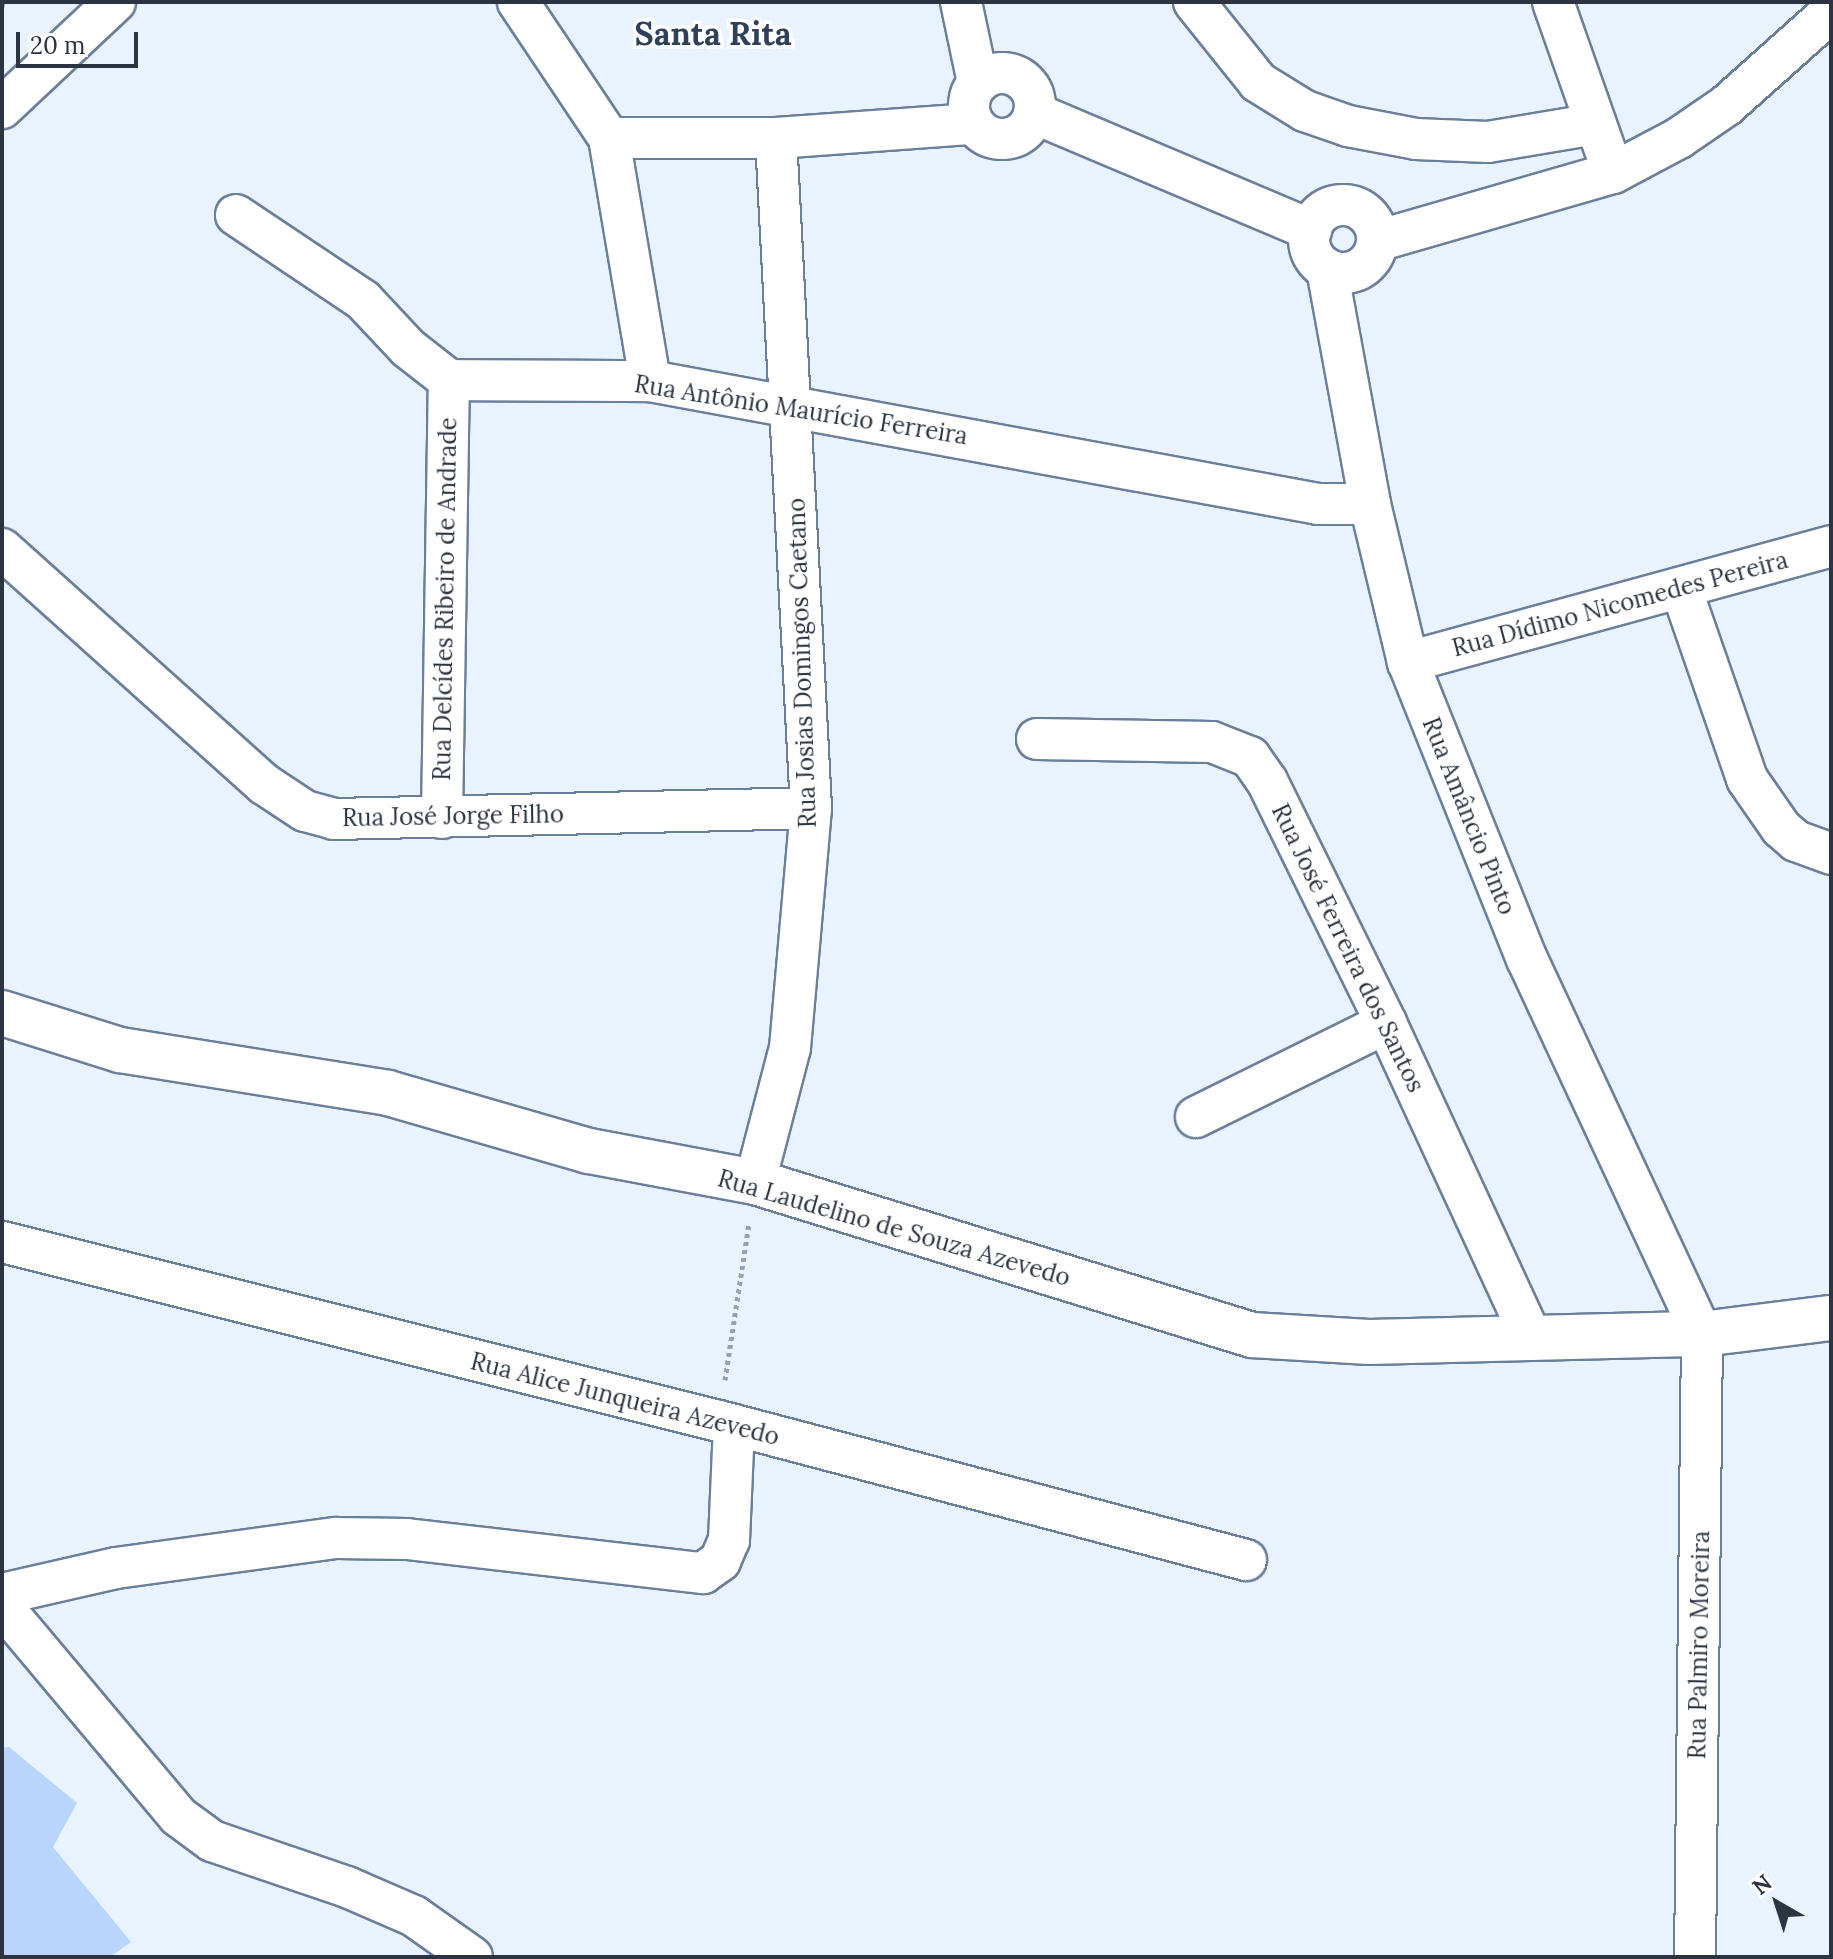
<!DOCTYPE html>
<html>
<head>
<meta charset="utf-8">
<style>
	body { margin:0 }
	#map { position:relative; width:1833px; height:1959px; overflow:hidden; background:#e9f2ff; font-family:Lora,serif }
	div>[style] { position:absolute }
	.green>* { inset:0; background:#b9d5fc }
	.path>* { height:5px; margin-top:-2.5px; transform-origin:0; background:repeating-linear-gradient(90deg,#99a1ae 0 4px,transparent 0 8px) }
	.roads { filter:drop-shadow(2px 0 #6b7f9b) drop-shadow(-2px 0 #6b7f9b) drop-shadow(0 2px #6b7f9b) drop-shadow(0 -2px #6b7f9b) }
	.street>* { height:40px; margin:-20px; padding:0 20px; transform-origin:20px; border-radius:20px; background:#fff }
	.street>.ring { margin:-20px; padding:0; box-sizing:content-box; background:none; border:40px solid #fff; border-radius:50% }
	.secondary>* { height:44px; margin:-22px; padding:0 22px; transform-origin:22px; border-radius:22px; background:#fff }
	span { translate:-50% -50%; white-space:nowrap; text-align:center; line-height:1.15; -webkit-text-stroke:7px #fff; paint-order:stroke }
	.street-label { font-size:24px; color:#2c3441 }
	.district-label { font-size:32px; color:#2f415a; font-weight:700 }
	.frame { position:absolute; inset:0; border:4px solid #2c3441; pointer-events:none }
	.north { position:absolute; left:1737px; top:1863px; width:80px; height:80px; -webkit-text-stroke:6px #fff; paint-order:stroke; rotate:321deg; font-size:22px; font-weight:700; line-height:32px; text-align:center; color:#2c3441 }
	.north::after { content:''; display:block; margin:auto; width:28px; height:36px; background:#2c3441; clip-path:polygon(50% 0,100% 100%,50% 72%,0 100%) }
	.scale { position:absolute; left:16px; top:32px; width:122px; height:36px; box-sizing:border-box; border:4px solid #2c3441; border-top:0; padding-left:10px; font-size:24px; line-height:28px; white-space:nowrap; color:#2c3441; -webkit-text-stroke:6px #fff; paint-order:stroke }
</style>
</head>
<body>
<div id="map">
	<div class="green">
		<i style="clip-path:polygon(9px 1747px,77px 1803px,53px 1847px,131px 1942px,110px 1957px,2px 1957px,2px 1748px)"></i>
	</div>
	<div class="path">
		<i style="left:2px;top:7px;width:5px;rotate:-79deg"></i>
		<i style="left:725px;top:1380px;width:158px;rotate:-81.3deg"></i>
	</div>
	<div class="roads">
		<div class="street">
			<i style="left:518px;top:2px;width:164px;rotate:56.2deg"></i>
			<i style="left:609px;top:138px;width:246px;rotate:80.4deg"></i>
			<i style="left:961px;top:2px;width:83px;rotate:78.1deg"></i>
			<i style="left:1194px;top:2px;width:102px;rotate:51.3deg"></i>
			<i style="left:1258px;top:82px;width:55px;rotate:31.7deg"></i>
			<i style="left:1305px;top:111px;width:46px;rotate:19.2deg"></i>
			<i style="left:1348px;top:126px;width:69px;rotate:10.8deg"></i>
			<i style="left:1416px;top:139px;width:72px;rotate:2.4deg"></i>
			<i style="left:1488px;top:142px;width:109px;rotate:-9.5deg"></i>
			<i style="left:1553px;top:2px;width:157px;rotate:70.6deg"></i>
			<i class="ring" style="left:969px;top:73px;width:26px;height:26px"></i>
			<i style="left:2px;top:108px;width:155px;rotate:-43.2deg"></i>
			<i style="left:1034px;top:113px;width:301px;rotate:22.9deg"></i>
			<i style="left:609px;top:138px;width:167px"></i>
			<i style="left:776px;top:138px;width:197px;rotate:-4.1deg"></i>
			<i class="ring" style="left:1309px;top:205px;width:28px;height:28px"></i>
			<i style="left:236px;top:215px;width:153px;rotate:33.8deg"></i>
			<i style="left:363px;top:300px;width:66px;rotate:46.8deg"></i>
			<i style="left:408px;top:348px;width:52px;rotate:38deg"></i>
			<i style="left:449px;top:380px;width:201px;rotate:0.3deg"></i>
			<i style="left:650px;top:381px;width:679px;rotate:10.43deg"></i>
			<i style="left:1318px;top:504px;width:52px"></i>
			<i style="left:1377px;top:241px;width:246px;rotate:-16.1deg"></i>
			<i style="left:1613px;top:173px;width:75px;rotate:-27.9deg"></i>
			<i style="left:1679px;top:138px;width:58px;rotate:-34.5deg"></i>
			<i style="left:1727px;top:105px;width:140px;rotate:-41.8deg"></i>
			<i style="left:1327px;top:269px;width:239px;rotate:79.6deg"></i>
			<i style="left:1370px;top:504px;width:163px;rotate:76.5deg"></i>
			<i style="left:1408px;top:662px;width:320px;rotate:68.2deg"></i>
			<i style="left:1527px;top:959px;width:414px;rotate:65deg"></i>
			<i style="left:1702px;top:1334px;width:623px;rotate:90.64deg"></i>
			<i style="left:2px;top:549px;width:352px;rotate:41.9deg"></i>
			<i style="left:264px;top:784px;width:49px;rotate:33.4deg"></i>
			<i style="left:305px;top:811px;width:30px;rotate:15deg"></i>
			<i style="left:334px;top:819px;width:477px;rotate:-1.3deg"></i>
			<i style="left:1681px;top:588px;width:202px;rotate:70.9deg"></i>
			<i style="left:1747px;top:779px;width:60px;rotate:55.2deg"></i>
			<i style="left:1781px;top:828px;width:20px;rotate:41deg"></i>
			<i style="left:1796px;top:841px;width:37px;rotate:20deg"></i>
			<i style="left:1408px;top:662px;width:439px;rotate:-15.3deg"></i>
			<i style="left:1037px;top:739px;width:175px;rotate:1deg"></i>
			<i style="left:1212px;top:742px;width:41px;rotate:21.5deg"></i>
			<i style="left:1250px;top:757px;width:29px;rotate:55deg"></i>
			<i style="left:1267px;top:781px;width:270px;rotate:63.8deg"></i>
			<i style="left:1386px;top:1023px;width:348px;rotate:65.2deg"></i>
			<i style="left:442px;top:818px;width:438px;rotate:-89.1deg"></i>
			<i style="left:1196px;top:1117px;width:212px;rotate:-26.3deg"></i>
			<i style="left:755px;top:1182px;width:138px;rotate:-75.4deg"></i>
			<i style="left:790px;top:1048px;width:241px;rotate:-85deg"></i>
			<i style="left:811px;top:808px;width:671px;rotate:-92.99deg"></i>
			<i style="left:2px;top:1242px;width:739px;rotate:14.02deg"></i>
			<i style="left:719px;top:1421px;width:545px;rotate:14.78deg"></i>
			<i style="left:2px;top:1594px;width:117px;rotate:-12.8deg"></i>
			<i style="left:116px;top:1568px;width:222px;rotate:-7.8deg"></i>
			<i style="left:336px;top:1538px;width:71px;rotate:0.8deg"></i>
			<i style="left:407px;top:1539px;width:298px;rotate:6.6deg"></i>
			<i style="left:703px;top:1573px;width:21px;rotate:-35deg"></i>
			<i style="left:720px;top:1561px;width:23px;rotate:-67deg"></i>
			<i style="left:729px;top:1540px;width:115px;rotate:-87.5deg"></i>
			<i style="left:2px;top:1606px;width:274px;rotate:50deg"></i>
			<i style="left:178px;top:1816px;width:42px;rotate:36.3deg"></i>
			<i style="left:212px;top:1841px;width:143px;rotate:18.8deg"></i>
			<i style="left:347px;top:1887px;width:73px;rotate:23.4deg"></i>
			<i style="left:414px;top:1916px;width:71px;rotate:35.3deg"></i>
		</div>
		<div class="secondary">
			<i style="left:2px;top:1013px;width:124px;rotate:17.4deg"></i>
			<i style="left:120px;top:1050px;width:271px;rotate:9.1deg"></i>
			<i style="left:388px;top:1093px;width:209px;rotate:16.1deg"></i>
			<i style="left:589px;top:1151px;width:169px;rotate:10.6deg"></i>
			<i style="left:755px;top:1182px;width:520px;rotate:17.11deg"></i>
			<i style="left:1252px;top:1335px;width:117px;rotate:3.4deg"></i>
			<i style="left:1369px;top:1342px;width:333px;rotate:-1.4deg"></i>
			<i style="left:1702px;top:1334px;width:130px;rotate:-7.1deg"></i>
		</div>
	</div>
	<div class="street-label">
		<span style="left:801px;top:410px;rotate:9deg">Rua Antônio Maurício Ferreira</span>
		<span style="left:445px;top:599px;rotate:-89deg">Rua Delcídes Ribeiro de Andrade</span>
		<span style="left:1620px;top:604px;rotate:-15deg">Rua Dídimo Nicomedes Pereira</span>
		<span style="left:802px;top:663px;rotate:-92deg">Rua Josias Domingos Caetano</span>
		<span style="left:453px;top:816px;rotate:-1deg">Rua José Jorge Filho</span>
		<span style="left:1469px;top:816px;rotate:68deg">Rua Amâncio Pinto</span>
		<span style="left:1348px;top:948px;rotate:64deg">Rua José Ferreira dos Santos</span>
		<span style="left:894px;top:1228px;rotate:16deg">Rua Laudelino de Souza Azevedo</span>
		<span style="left:625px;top:1399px;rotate:14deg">Rua Alice Junqueira Azevedo</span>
		<span style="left:1699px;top:1645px;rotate:-89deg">Rua Palmiro Moreira</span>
	</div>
	<div class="district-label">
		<span style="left:713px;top:34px">Santa Rita</span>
	</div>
	<div class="frame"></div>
	<div class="north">N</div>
	<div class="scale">20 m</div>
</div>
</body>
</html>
